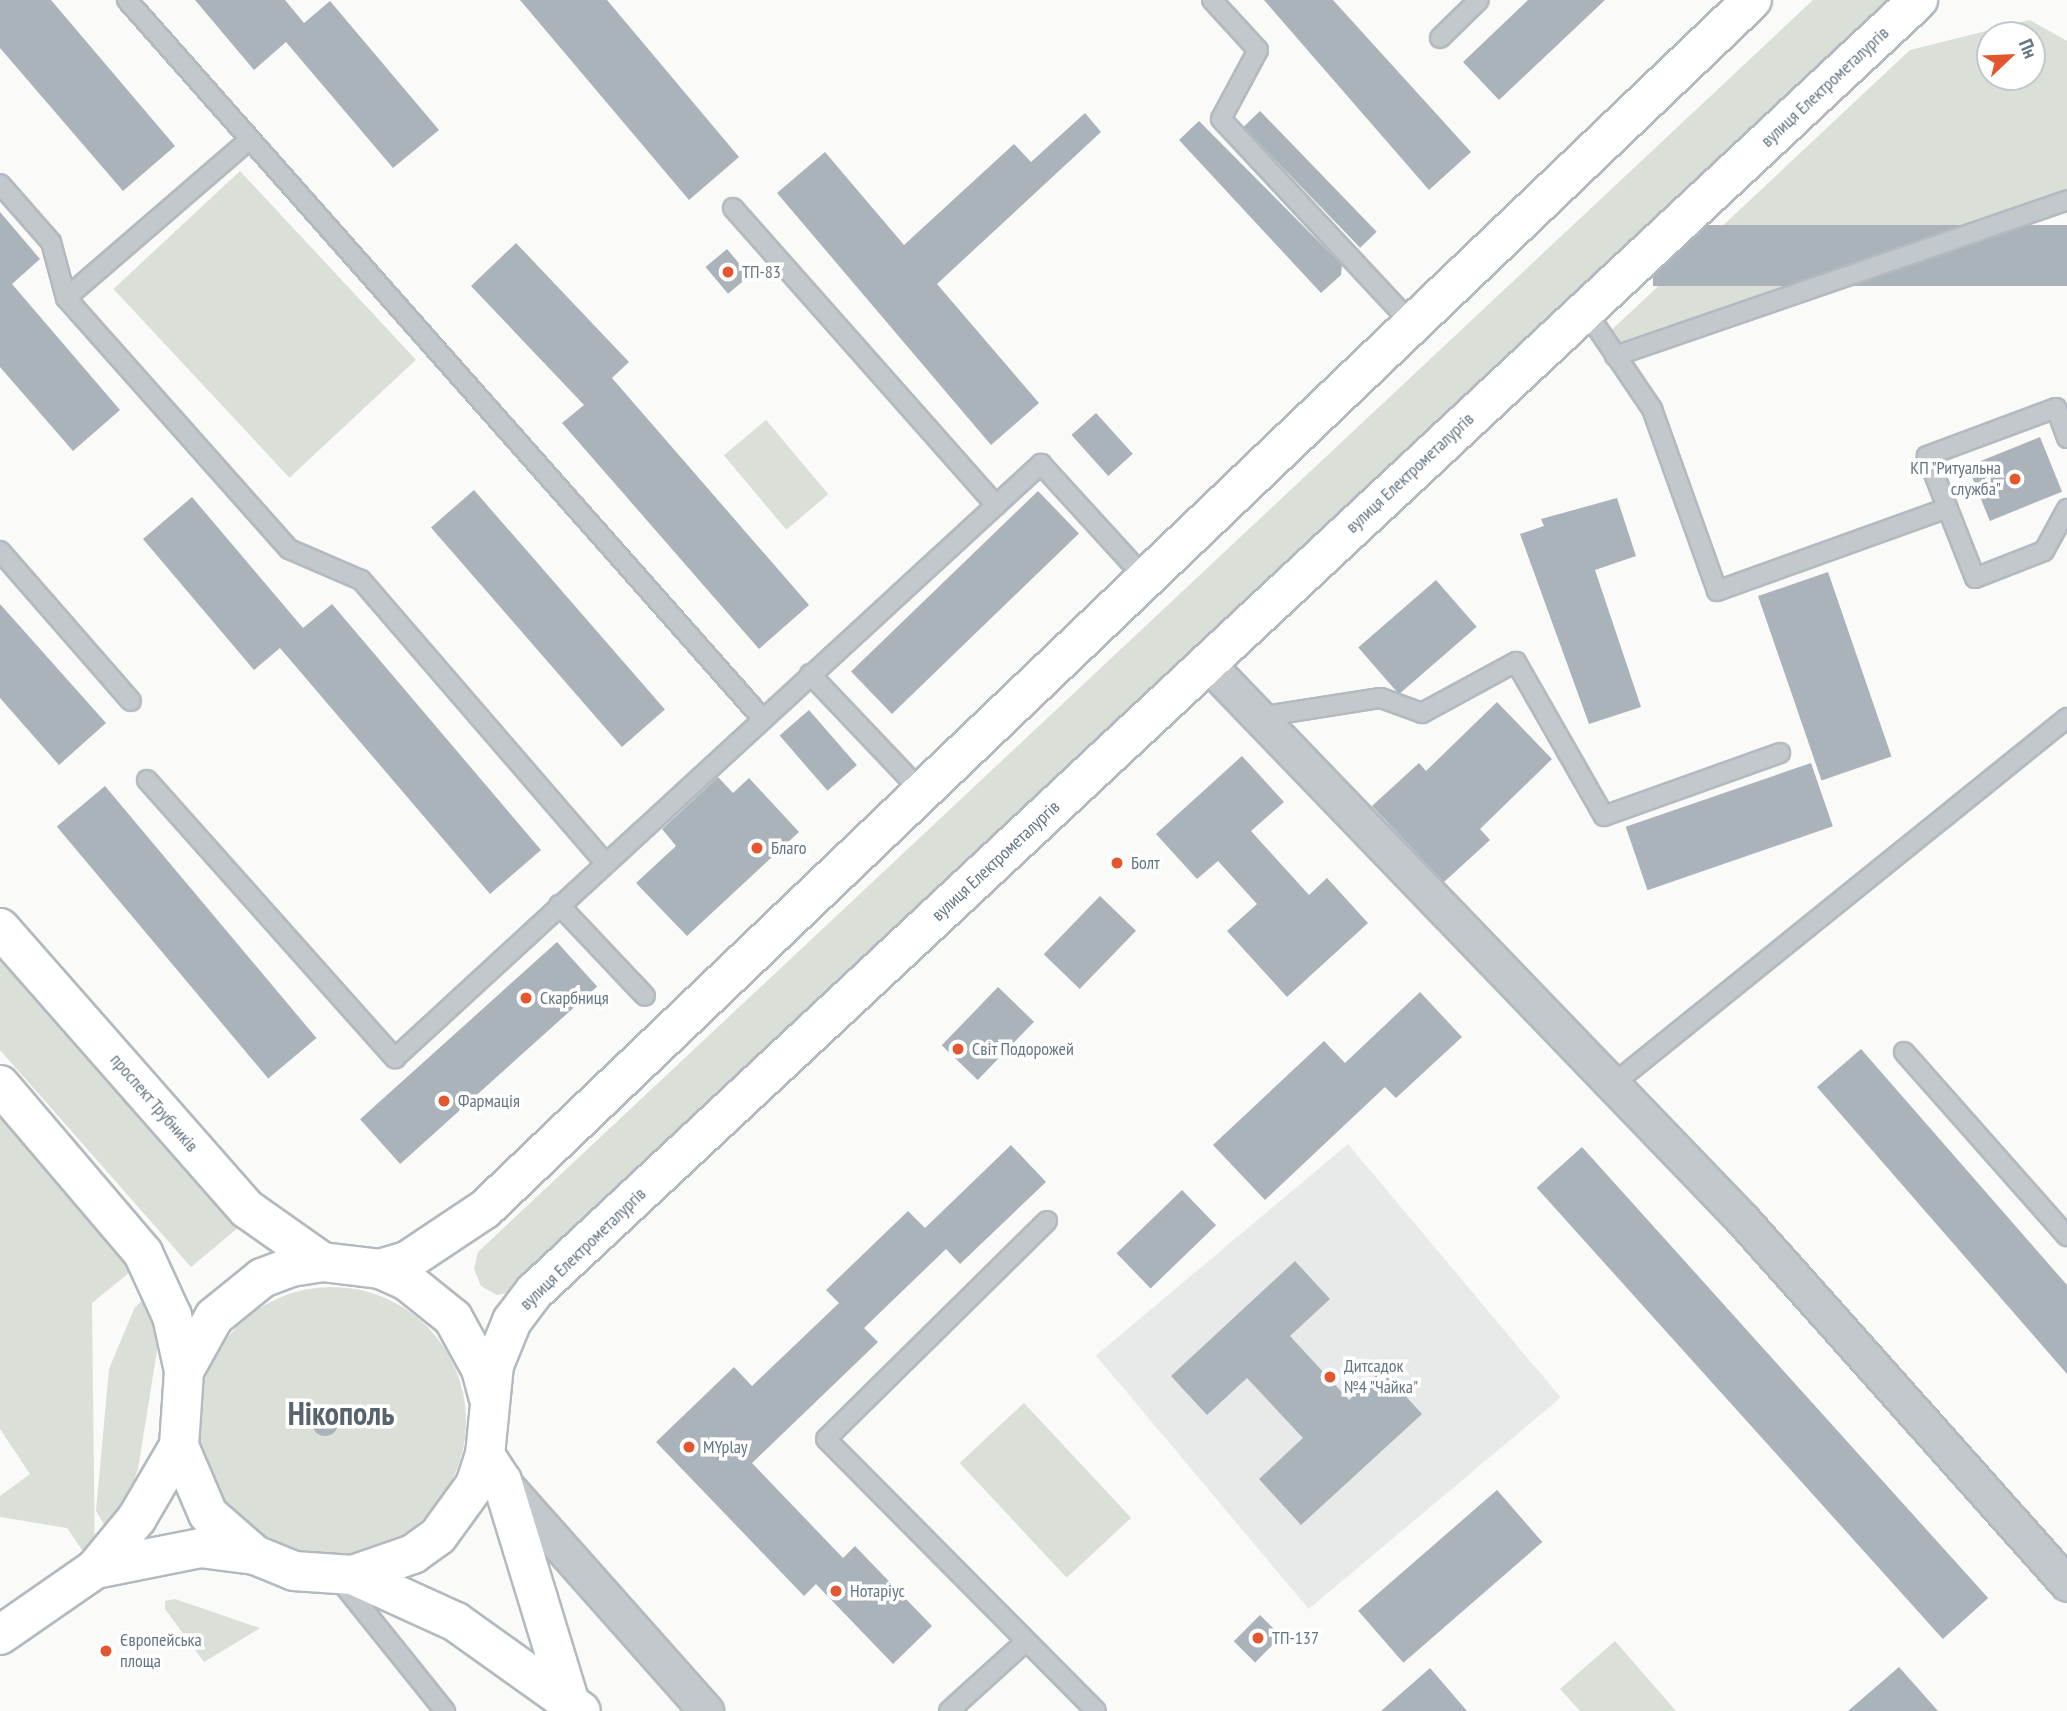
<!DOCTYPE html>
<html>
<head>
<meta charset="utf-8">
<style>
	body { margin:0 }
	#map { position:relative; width:2067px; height:1711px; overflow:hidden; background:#fafaf8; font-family:"PT Sans Narrow",sans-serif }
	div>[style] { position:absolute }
	.built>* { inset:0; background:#e8e9e9; transform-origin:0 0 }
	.green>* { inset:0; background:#dadfd7; transform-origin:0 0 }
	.round { border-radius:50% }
	.building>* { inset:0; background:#aab3b9; transform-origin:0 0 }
	.roads { filter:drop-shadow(2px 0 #b3babf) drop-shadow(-2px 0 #b3babf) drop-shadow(0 2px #b3babf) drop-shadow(0 -2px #b3babf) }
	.lane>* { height:18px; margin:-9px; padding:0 9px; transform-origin:9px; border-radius:9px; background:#c3c8cc }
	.street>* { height:33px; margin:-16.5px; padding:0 16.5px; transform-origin:16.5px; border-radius:16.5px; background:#c3c8cc }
	.secondary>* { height:38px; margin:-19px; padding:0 19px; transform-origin:19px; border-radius:19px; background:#fff }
	.dots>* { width:19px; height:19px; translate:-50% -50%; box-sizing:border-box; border:4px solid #fff; border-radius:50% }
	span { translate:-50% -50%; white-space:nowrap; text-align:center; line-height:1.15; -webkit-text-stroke:7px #fff; paint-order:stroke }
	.street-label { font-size:18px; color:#657683 }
	.poi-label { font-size:18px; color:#657683 }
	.left { translate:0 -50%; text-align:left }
	.right { translate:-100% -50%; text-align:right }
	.town-label { font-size:32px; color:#57646e; font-weight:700 }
	.north { position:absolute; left:1976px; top:21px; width:70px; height:70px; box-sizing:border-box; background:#fff; border:2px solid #c1c8cd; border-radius:50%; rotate:67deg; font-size:19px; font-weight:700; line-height:28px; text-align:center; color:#657683 }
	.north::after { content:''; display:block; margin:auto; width:24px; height:32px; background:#e4572e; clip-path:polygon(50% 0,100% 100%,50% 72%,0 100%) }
</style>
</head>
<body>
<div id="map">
	<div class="built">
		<i style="left:1348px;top:1144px;width:331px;height:329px;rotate:50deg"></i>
	</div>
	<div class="green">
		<i style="clip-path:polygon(1813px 0,1891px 0,515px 1291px,497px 1295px,481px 1286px,474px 1269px,478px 1252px)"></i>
		<i style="clip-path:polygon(evenodd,2030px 20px,2067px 41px,2067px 200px,1615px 356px,1603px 338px,1910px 50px,2030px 20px,1990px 35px,2032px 35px,2032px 77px,1990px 77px,1990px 35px)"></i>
		<i style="left:240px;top:171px;width:258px;height:173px;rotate:47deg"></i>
		<i style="left:766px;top:420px;width:97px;height:55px;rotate:50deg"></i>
		<i style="clip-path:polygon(0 945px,245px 1222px,191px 1267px,0 1050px)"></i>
		<i style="clip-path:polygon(0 1114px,135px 1268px,92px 1303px,95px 1569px,67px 1528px,0 1517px,0 1496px,30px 1474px,0 1429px)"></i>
		<i class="round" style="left:198px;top:1287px;width:268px;height:268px"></i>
		<i style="clip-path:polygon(150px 1293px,159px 1338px,138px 1469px,126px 1506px,105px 1526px,96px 1511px,109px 1369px,135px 1307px)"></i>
		<i style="left:1024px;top:1403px;width:157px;height:88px;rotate:47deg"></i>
		<i style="clip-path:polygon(175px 1599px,260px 1628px,204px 1662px,165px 1609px,165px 1601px)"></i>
		<i style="clip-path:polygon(1615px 1641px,1676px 1711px,1580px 1711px,1560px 1689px)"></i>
	</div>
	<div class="building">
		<i style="clip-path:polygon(0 0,51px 0,175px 146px,123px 191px,0 48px)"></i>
		<i style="clip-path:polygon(195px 0,285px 0,304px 23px,330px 1px,439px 130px,393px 168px,286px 42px,254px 70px)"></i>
		<i style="clip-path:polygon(520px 0,607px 0,739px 157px,689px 200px)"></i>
		<i style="clip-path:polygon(1264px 0,1333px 0,1471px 152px,1429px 190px)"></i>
		<i style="clip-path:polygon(1528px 0,1605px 0,1499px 100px,1463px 62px)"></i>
		<i style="left:1260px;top:111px;width:168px;height:23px;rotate:46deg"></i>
		<i style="clip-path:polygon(1085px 113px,1101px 132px,937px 284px,1039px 403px,991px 445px,777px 193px,825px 152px,904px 245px,1014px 144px,1031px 162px)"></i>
		<i style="clip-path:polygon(1199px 121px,1342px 265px,1341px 275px,1321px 293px,1179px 140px)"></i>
		<i style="clip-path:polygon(0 212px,40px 259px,12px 284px,120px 410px,73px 451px,0 367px)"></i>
		<i style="left:2067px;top:225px;width:61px;height:414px;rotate:90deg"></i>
		<i style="clip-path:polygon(516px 243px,629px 362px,612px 378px,809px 605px,759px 649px,562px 423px,584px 405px,471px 286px)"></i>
		<i style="left:727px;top:249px;width:35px;height:28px;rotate:50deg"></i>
		<i style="left:1096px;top:413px;width:55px;height:33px;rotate:48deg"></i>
		<i style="left:2040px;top:437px;width:59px;height:78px;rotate:68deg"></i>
		<i style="left:474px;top:490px;width:291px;height:57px;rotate:49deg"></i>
		<i style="left:1038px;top:491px;width:59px;height:260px;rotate:46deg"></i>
		<i style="clip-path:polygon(192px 497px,303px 628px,332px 604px,541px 850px,490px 894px,280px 648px,254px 670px,143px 539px)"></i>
		<i style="clip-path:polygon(1617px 498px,1636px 556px,1595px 570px,1641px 707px,1589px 724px,1520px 534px,1544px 526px,1541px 519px)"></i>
		<i style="left:1828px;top:572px;width:195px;height:74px;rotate:71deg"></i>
		<i style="left:1436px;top:580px;width:62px;height:103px;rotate:49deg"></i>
		<i style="clip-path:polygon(0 604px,106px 723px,59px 765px,0 698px)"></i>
		<i style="clip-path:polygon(1497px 702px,1552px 759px,1480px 829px,1490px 840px,1444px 882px,1372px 806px,1419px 763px,1426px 771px)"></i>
		<i style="left:809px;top:710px;width:73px;height:39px;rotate:49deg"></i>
		<i style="clip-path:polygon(1242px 756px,1284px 802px,1251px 831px,1309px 895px,1327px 878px,1368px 923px,1287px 997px,1227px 931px,1257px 904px,1218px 861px,1197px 879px,1156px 834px)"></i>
		<i style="left:1811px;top:763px;width:67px;height:196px;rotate:71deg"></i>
		<i style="clip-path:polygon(718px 777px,733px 793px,749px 778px,799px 832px,687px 936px,636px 883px,676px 846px,662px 829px)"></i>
		<i style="left:105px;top:786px;width:329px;height:63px;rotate:50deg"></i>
		<i style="left:1100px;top:896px;width:50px;height:81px;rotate:44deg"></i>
		<i style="left:557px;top:942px;width:60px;height:265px;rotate:48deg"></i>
		<i style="left:998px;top:987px;width:50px;height:81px;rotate:44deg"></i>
		<i style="clip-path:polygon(1420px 992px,1462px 1037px,1396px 1098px,1385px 1087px,1265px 1200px,1213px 1145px,1324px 1041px,1345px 1063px)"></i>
		<i style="clip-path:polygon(1861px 1049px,2067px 1285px,2067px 1374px,1817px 1087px)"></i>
		<i style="clip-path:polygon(1011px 1145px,1046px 1182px,960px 1264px,946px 1249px,864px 1328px,878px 1342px,752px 1463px,843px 1558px,855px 1546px,932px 1626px,893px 1664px,816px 1584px,804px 1596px,656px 1442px,734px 1367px,752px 1386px,839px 1303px,826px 1290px,908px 1211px,925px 1228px)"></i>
		<i style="left:1582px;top:1147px;width:607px;height:61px;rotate:48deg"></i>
		<i style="left:1182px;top:1190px;width:49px;height:91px;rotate:46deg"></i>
		<i style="clip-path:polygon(1295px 1261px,1330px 1299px,1290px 1336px,1349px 1400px,1382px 1370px,1422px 1414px,1301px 1525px,1259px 1479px,1303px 1438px,1247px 1378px,1207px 1415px,1171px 1376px)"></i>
		<i class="round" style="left:312px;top:1410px;width:26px;height:26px"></i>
		<i style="left:1497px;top:1490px;width:69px;height:184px;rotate:49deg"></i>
		<i style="left:1260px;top:1615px;width:30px;height:37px;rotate:45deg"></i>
		<i style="clip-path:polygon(1899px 1667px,1938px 1711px,1848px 1711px)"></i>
		<i style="clip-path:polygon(1430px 1668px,1467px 1711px,1381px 1711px)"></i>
	</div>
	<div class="roads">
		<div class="lane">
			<i style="left:127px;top:0;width:959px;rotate:48.51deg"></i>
			<i style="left:1212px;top:0;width:68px;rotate:47.4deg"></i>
			<i style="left:1258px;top:50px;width:78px;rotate:118.2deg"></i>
			<i style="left:1221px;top:119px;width:280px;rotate:47deg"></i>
			<i style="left:1440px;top:38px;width:54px;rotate:-44.3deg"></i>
			<i style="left:0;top:184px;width:77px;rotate:48.7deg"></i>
			<i style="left:51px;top:242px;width:58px;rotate:75deg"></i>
			<i style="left:66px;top:298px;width:336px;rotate:48.4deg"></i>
			<i style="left:289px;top:549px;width:78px;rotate:23.3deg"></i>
			<i style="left:361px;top:580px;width:374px;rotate:49.2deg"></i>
			<i style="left:733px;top:208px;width:397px;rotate:48.5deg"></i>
			<i style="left:66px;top:298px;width:243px;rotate:-40.8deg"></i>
			<i style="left:1585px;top:310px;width:120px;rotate:55.9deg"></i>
			<i style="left:1652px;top:409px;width:193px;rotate:70.3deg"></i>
			<i style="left:1717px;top:591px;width:245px;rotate:-19.8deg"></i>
			<i style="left:1615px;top:356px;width:478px;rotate:-19deg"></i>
			<i style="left:2067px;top:438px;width:32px;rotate:-110deg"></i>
			<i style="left:2056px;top:408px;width:138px;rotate:159.6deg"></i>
			<i style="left:1927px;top:456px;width:131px;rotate:68.5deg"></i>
			<i style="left:1975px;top:578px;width:74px;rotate:-21.4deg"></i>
			<i style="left:2044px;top:551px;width:48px;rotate:-61.3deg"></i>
			<i style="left:0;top:551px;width:199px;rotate:48.9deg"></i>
			<i style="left:810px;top:674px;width:164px;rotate:46.5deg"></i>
			<i style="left:1259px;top:717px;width:123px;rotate:-8.9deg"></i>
			<i style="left:1381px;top:698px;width:44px;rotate:20.1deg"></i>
			<i style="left:1422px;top:713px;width:107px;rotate:-28.5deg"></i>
			<i style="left:1516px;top:662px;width:177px;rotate:60.3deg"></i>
			<i style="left:1604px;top:816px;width:187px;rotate:-19.7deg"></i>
			<i style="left:147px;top:780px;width:373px;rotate:48.3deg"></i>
			<i style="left:395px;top:1058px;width:878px;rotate:-42.6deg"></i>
			<i style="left:1041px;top:464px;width:157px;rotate:47.6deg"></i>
			<i style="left:559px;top:905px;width:125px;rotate:46.6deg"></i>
			<i style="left:1904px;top:1052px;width:246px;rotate:48.5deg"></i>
			<i style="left:1612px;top:1085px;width:585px;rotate:-38.89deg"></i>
			<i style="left:1047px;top:1221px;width:310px;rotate:135.4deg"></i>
			<i style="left:826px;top:1439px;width:383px;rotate:45.2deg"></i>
			<i style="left:338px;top:1578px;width:171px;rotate:51.2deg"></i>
			<i style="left:949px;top:1711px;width:103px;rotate:-42.2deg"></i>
		</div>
		<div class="street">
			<i style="left:1207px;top:663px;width:773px;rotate:46.1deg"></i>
			<i style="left:1743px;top:1220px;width:487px;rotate:48.3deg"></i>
			<i style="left:503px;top:1482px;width:306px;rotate:48.4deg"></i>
		</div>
		<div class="secondary">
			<i style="left:0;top:928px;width:374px;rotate:48.7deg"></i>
			<i style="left:247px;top:1209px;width:92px;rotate:35.2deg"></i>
			<i style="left:0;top:1085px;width:221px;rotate:49.6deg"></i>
			<i style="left:143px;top:1253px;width:69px;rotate:65.3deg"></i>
			<i style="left:172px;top:1316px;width:56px;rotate:77.7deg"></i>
			<i style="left:380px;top:1269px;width:30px;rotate:24deg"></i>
			<i style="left:407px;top:1281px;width:59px;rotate:38.8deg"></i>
			<i style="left:453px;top:1318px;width:58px;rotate:61.2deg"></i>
			<i style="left:481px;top:1369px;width:28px;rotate:75deg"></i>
			<i style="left:485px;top:1455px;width:31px;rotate:57deg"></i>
			<i style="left:502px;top:1481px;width:226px;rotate:73deg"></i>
			<i style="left:255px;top:1555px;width:62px;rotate:-138.9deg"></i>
			<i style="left:208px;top:1514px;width:74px;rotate:-113.1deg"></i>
			<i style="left:179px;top:1446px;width:75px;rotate:-86.2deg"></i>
			<i style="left:184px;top:1371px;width:62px;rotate:-60.9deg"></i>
			<i style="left:214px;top:1317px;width:62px;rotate:-39.1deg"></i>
			<i style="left:262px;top:1278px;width:31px;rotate:-21deg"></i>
			<i style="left:291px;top:1267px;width:31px;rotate:-9deg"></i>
			<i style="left:322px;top:1262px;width:58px;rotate:6.9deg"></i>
			<i style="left:380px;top:1269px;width:28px;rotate:-17deg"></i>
			<i style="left:407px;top:1261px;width:94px;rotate:-33.7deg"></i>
			<i style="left:485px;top:1209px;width:1751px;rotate:-43.66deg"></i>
			<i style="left:95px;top:1569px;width:107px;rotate:-11.3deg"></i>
			<i style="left:200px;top:1548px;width:55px;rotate:7.3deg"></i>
			<i style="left:255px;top:1555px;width:42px;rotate:22.3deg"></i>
			<i style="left:294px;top:1571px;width:59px;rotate:3.9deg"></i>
			<i style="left:353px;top:1575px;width:64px;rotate:-19.3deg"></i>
			<i style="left:413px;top:1554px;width:31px;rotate:-36deg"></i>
			<i style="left:438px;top:1536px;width:63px;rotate:-54deg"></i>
			<i style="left:475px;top:1485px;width:32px;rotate:-72deg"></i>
			<i style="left:485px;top:1455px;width:90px;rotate:-84.3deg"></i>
			<i style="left:494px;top:1365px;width:48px;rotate:-67.8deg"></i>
			<i style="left:512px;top:1321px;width:38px;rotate:-53deg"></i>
			<i style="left:535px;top:1291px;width:1892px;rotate:-43.03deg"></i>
			<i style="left:353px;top:1575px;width:113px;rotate:24.5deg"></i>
			<i style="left:456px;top:1622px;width:153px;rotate:35.5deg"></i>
			<i style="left:0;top:1635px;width:116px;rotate:-34.8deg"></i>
			<i style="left:95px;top:1569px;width:66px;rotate:-50.5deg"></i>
			<i style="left:137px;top:1518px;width:83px;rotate:-59.7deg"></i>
		</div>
	</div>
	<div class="dots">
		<i style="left:728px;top:272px;background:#e4572e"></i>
		<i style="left:2015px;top:479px;background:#e4572e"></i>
		<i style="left:757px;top:848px;background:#e4572e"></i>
		<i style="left:1117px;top:863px;background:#e4572e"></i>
		<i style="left:526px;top:998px;background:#e4572e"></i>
		<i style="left:958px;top:1049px;background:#e4572e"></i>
		<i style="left:444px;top:1101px;background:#e4572e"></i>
		<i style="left:1330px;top:1377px;background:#e4572e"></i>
		<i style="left:689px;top:1447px;background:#e4572e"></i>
		<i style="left:836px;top:1591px;background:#e4572e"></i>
		<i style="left:1258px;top:1638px;background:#e4572e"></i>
		<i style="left:106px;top:1651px;background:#e4572e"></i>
	</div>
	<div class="street-label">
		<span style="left:1825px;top:87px;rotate:-43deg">вулиця Електрометалургів</span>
		<span style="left:1410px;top:473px;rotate:-43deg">вулиця Електрометалургів</span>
		<span style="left:996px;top:861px;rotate:-43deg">вулиця Електрометалургів</span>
		<span style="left:154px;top:1103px;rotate:49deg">проспект Трубників</span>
		<span style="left:583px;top:1249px;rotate:-44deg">вулиця Електрометалургів</span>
	</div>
	<div class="poi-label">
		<span class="left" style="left:742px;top:272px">ТП-83</span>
		<span class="right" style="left:2001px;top:479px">КП "Ритуальна<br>служба"</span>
		<span class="left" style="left:771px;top:848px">Благо</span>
		<span class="left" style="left:1131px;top:863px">Болт</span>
		<span class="left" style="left:540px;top:998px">Скарбниця</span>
		<span class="left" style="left:972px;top:1049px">Світ Подорожей</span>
		<span class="left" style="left:458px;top:1101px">Фармація</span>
		<span class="left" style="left:1344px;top:1377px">Дитсадок<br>№4 "Чайка"</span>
		<span class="left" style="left:703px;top:1447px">MYplay</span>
		<span class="left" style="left:850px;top:1591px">Нотаріус</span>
		<span class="left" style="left:1272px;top:1638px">ТП-137</span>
		<span class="left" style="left:120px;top:1651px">Європейська<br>площа</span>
	</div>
	<div class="town-label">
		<span style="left:341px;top:1413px">Нікополь</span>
	</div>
	<div class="north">Пн</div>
</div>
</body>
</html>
